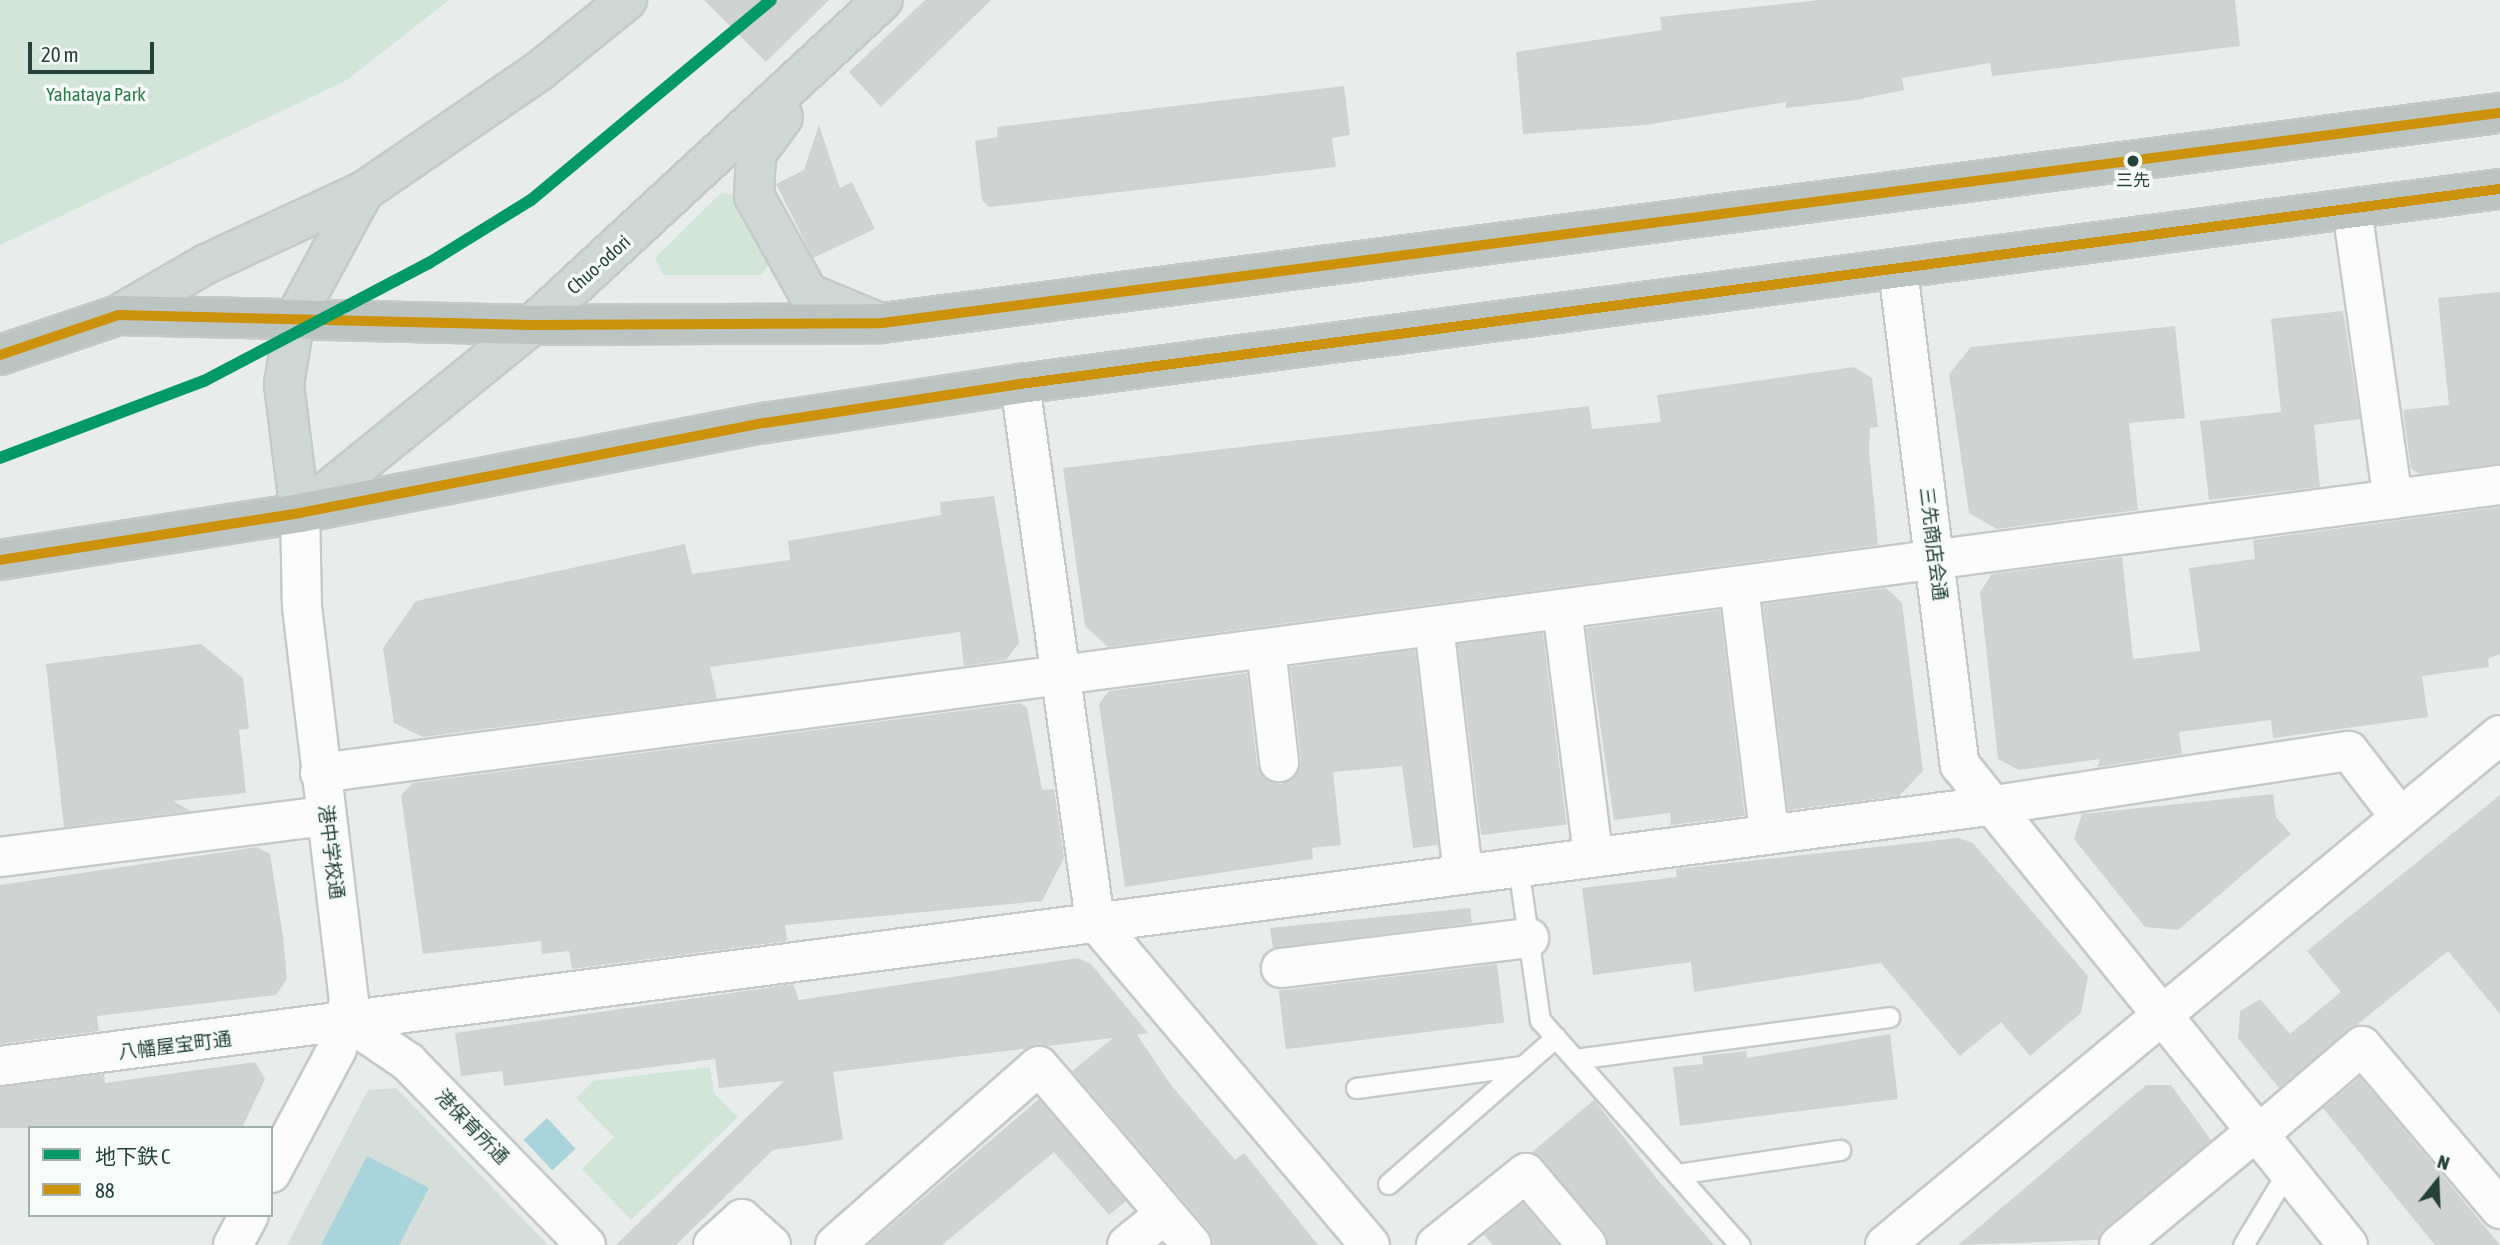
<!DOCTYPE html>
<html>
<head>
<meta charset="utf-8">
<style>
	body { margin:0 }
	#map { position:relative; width:2500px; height:1245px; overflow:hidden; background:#e8edeb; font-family:"Asap Condensed","Noto Sans JP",sans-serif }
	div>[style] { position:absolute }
	.built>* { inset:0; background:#d6dedb }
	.green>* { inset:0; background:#d1e6d8 }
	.water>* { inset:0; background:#a9d4db; transform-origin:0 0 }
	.building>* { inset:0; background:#cfd4d2; transform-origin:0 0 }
	.roads { filter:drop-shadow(2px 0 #c5cac8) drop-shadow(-2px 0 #c5cac8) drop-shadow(0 2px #c5cac8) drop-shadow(0 -2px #c5cac8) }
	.lane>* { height:19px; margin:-9.5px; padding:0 9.5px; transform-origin:9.5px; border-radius:9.5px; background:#fcfcfc }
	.street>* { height:38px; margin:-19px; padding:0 19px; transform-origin:19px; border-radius:19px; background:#fcfcfc }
	.secondary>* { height:38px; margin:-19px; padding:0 19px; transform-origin:19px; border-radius:19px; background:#fcfcfc }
	.primary>* { height:38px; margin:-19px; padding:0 19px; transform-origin:19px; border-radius:19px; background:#cfd7d5 }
	.highway>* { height:38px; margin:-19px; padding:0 19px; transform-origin:19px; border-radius:19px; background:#bcc4c2 }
	.bus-1>* { height:10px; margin:-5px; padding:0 5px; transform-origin:5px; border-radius:5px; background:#cd920c }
	.metro-1>* { height:12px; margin:-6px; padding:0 6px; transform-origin:6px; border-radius:6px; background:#019a66 }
	.dots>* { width:19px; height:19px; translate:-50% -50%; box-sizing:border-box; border:4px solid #f7fbf9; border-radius:50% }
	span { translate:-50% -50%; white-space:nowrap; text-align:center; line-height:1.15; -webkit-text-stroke:7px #f7fbf9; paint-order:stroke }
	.bus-label { font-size:17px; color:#24423a }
	.park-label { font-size:19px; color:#2d7a4b }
	.street-label { font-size:19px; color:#24423a }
	.legend { position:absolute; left:28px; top:1126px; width:245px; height:91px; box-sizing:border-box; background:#f7fbf9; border:2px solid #a3b1ad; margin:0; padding:9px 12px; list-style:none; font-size:21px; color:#24423a }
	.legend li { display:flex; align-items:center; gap:14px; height:35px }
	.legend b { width:35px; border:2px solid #a3b1ad }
	.north { position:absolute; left:2402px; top:1147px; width:70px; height:70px; -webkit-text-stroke:5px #f7fbf9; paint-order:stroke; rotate:18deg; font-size:19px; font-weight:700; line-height:28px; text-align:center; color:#24423a }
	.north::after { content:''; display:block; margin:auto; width:24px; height:32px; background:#24423a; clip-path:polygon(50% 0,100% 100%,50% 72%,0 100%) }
	.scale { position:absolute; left:28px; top:42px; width:126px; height:32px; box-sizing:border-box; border:4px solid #24423a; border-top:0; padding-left:9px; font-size:21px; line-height:24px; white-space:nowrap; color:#24423a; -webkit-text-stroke:5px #f7fbf9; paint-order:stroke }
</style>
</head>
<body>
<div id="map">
	<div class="built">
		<i style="clip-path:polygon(396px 1088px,548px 1245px,287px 1245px,368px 1090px)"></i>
	</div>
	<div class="green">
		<i style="clip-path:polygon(0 0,449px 0,347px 80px,0 245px)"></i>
		<i style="clip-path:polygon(721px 193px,742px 196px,773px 257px,762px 275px,663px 275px,655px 258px)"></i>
		<i style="clip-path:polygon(710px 1067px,714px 1093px,738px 1117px,631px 1220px,582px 1169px,614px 1137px,576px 1098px,593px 1081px)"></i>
	</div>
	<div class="water">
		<i style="left:547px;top:1118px;width:42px;height:32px;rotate:47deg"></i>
		<i style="clip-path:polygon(367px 1156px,429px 1188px,399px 1245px,321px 1245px)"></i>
	</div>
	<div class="building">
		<i style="clip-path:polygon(704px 0,829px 0,766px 62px)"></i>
		<i style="clip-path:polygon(925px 0,991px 0,881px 107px,849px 72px)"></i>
		<i style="clip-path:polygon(1819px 0,2235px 0,2240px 46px,1992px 76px,1990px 63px,1902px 78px,1904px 90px,1856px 100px,1786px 108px,1786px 102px,1645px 125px,1523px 134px,1516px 52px,1662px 30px,1660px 17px)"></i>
		<i style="clip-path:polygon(1344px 86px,1350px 135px,1332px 138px,1336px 167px,989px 207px,982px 200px,975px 141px,998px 137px,997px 127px)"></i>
		<i style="clip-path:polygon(819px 125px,840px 188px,852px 182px,875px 229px,813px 258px,776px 184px,804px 170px)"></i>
		<i style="clip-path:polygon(2500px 292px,2500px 464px,2420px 474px,2411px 469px,2403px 410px,2449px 405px,2438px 298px)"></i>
		<i style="clip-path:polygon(2343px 311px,2360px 419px,2314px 425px,2320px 487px,2209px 500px,2200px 421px,2281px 412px,2271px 319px)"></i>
		<i style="clip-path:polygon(2175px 326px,2185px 418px,2129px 423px,2138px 510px,1997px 529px,1969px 513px,1949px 374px,1971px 347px)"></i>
		<i style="clip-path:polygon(1854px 367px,1872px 378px,1878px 427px,1870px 428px,1869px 451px,1878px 545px,1108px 647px,1085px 626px,1063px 468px,1589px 406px,1592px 429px,1661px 422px,1657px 395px)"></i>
		<i style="clip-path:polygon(994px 496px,1019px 643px,1006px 660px,964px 666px,960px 632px,710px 667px,717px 699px,423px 737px,394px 723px,383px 648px,416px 601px,685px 544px,692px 574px,790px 560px,788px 541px,941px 515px,940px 502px)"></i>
		<i style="clip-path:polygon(2500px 507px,2500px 654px,2488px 659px,2489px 667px,2422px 676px,2428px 717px,2273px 738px,2271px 720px,2179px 732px,2182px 754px,2097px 767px,2100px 759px,2019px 770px,1998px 759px,1980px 592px,1992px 574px,2122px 557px,2133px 659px,2200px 651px,2189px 568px,2255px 559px,2253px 540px)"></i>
		<i style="clip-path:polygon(1886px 588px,1902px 603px,1923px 771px,1899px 796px,1788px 810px,1763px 604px)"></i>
		<i style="clip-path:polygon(1720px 610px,1745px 816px,1671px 825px,1670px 813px,1614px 820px,1586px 628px)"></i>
		<i style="left:1543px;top:633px;width:193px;height:86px;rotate:83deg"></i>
		<i style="clip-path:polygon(201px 644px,243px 678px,249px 729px,239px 730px,246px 793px,173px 801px,191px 811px,64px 827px,46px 664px)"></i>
		<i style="clip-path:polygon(1415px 650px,1438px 845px,1413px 848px,1402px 766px,1333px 772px,1341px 845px,1312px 848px,1313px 859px,1125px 887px,1099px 704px,1109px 691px,1247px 673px,1257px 765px,1270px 782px,1282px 784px,1299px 771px,1301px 760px,1290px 667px)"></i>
		<i style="clip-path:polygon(1020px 703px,1027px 708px,1042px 790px,1054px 789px,1064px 858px,1042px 901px,785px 925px,787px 941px,572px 969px,569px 951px,542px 954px,541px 941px,423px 954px,401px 795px,413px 783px)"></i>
		<i style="clip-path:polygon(2273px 794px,2276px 817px,2291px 834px,2178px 930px,2145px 927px,2074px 839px,2082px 814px)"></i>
		<i style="clip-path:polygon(2500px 795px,2500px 1014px,2448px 951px,2279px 1088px,2238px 1038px,2240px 1011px,2260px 999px,2290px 1034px,2341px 992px,2307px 951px)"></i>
		<i style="clip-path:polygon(1959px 838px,1973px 843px,2088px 976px,2081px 1013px,2030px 1056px,2001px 1022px,1960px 1056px,1881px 963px,1694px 992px,1691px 962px,1593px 975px,1582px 888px,1677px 877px,1676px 869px)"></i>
		<i style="clip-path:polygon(257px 847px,270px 854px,283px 936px,287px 979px,276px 995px,97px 1016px,99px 1031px,0 1044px,0 885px)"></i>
		<i style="clip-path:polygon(1470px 908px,1472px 923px,1273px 948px,1270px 928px)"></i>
		<i style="clip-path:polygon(1078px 958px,1091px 964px,1148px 1033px,1137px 1035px,1171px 1085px,1235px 1160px,1244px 1153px,1318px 1245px,1213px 1245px,1209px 1231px,1072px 1071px,1113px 1038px,833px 1072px,843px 1140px,773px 1150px,676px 1245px,616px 1245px,784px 1081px,719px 1088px,715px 1059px,504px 1086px,502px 1071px,461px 1076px,455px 1033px,793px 984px,799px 1000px)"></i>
		<i style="left:1497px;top:964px;width:59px;height:220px;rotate:83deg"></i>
		<i style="clip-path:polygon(1890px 1034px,1898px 1099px,1680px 1126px,1673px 1067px,1703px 1064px,1702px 1056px,1746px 1051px,1747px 1058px)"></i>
		<i style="clip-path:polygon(255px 1062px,265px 1079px,242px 1128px,0 1128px,0 1087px,104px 1074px,105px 1083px)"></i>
		<i style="clip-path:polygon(2360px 1077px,2437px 1169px,2500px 1245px,2435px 1245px,2323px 1108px)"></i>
		<i style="clip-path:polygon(2146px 1085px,2171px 1085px,2211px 1140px,2098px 1240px,1958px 1245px)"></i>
		<i style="clip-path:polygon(1039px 1099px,1126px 1201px,1109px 1215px,1054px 1152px,942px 1245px,868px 1245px)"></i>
		<i style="clip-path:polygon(1594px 1100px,1657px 1179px,1714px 1245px,1608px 1245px,1604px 1231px,1532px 1152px)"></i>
		<i style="clip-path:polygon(1523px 1203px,1558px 1245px,1493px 1245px,1484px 1235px)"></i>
	</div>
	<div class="roads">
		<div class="lane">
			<i style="left:1518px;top:866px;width:156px;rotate:81.9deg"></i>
			<i style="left:1540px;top:1020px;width:301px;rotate:48.4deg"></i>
			<i style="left:1575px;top:1059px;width:317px;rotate:-7.6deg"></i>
			<i style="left:1356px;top:1088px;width:166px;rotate:-7.6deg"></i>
			<i style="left:1677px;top:1174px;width:165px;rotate:-8.4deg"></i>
			<i style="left:1388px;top:1184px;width:223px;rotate:-41.2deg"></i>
			<i style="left:2243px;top:1245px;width:85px;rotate:-58.9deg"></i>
		</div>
		<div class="street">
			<i style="left:2352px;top:209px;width:293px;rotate:82deg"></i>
			<i style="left:1898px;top:270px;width:499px;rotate:82.9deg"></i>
			<i style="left:1960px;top:765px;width:617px;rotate:51.05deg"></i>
			<i style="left:1020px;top:384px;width:542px;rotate:82.05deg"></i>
			<i style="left:1095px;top:921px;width:425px;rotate:49.7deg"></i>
			<i style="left:1739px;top:587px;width:246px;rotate:83deg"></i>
			<i style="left:1562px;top:609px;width:248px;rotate:82.8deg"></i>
			<i style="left:1434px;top:626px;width:248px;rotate:83.3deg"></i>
			<i style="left:1266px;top:649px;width:114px;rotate:83.4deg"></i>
			<i style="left:320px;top:773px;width:2199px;rotate:-7.53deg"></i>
			<i style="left:0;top:857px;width:329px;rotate:-7.2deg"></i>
			<i style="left:1281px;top:968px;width:250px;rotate:-6.9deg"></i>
			<i style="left:348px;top:1021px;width:73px;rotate:34.3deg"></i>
			<i style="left:408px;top:1062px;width:255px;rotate:45.8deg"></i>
			<i style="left:0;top:1066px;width:2012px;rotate:-7.45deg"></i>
			<i style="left:1995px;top:805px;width:358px;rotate:-8.7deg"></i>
			<i style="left:2349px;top:751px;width:83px;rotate:52.3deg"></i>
			<i style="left:2258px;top:1135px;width:137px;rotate:-40.6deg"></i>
			<i style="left:2362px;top:1046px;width:214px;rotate:49.7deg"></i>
			<i style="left:713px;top:1245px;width:39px;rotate:-42deg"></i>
			<i style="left:742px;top:1219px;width:39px;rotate:42deg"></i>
			<i style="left:835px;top:1245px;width:271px;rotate:-41.3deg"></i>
			<i style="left:1039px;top:1066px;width:235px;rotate:49.5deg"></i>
			<i style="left:1127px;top:1245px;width:49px;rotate:-39.2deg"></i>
			<i style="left:1436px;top:1245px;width:115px;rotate:-38.7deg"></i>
			<i style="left:1526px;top:1173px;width:94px;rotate:49.7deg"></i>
			<i style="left:2119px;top:1245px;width:177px;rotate:-39.7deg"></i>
		</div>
		<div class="secondary">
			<i style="left:271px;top:1173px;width:140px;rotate:-62deg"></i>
			<i style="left:337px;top:1049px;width:49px;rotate:-76deg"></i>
			<i style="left:349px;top:1001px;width:397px;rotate:-96.8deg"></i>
			<i style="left:302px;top:607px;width:94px;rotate:-91.2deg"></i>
			<i style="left:233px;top:1245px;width:34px;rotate:-62deg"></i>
			<i style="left:1885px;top:1245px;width:799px;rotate:-39.67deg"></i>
		</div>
		<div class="primary">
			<i style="left:783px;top:117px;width:46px;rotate:126.1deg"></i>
			<i style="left:756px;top:154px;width:42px;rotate:92.7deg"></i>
			<i style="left:754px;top:196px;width:111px;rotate:60.9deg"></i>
			<i style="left:808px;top:293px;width:70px;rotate:22.6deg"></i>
			<i style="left:118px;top:315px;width:102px;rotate:-30.1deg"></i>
			<i style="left:206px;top:264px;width:174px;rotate:-24.8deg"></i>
			<i style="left:364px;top:191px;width:212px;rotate:-34.4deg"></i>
			<i style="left:539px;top:71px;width:113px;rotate:-38.9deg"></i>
			<i style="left:300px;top:513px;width:299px;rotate:-39deg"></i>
			<i style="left:532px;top:325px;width:478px;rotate:-42.8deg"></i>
			<i style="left:300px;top:513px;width:130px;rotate:-97.1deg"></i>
			<i style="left:284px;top:384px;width:67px;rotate:-80.5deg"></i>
			<i style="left:295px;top:318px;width:145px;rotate:-61.5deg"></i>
		</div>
		<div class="highway">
			<i style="left:0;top:355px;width:125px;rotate:-18.7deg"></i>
			<i style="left:118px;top:315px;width:414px;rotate:1.4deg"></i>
			<i style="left:532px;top:325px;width:350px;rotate:-0.3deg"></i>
			<i style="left:882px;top:323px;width:1632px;rotate:-7.4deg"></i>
			<i style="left:0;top:560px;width:304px;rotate:-8.9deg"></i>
			<i style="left:300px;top:513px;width:474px;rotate:-11deg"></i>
			<i style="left:765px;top:423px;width:258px;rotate:-8.7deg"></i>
			<i style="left:1020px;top:384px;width:1493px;rotate:-7.51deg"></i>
		</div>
	</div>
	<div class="bus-1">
		<i style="left:0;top:355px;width:125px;rotate:-18.7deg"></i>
		<i style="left:118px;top:315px;width:414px;rotate:1.4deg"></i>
		<i style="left:532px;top:325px;width:350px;rotate:-0.3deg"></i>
		<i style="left:882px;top:323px;width:1632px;rotate:-7.4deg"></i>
		<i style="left:0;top:560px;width:304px;rotate:-8.9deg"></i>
		<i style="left:300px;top:513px;width:474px;rotate:-11deg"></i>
		<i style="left:765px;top:423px;width:258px;rotate:-8.7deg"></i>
		<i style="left:1020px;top:384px;width:1493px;rotate:-7.51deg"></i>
	</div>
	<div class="metro-1">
		<i style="left:0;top:458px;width:218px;rotate:-20.7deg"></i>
		<i style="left:204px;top:381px;width:254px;rotate:-27.7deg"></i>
		<i style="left:429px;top:263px;width:120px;rotate:-31.7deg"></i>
		<i style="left:531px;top:200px;width:312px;rotate:-39.8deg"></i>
	</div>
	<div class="dots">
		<i style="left:2133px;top:161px;background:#24423a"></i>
	</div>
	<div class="bus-label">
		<span style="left:2133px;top:181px">三先</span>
	</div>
	<div class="park-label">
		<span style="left:96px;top:95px">Yahataya Park</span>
	</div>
	<div class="street-label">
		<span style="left:599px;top:265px;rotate:-42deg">Chuo-odori</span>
		<span style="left:1933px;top:544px;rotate:83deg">三先商店会通</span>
		<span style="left:331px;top:852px;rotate:83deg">港中学校通</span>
		<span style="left:175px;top:1046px;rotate:-7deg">八幡屋宝町通</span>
		<span style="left:472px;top:1127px;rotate:46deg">港保育所通</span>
	</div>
	<ul class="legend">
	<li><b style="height:9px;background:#019a66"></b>地下鉄 C</li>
	<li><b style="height:9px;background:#cd920c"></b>88</li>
	</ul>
	<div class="north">N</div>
	<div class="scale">20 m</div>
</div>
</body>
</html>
